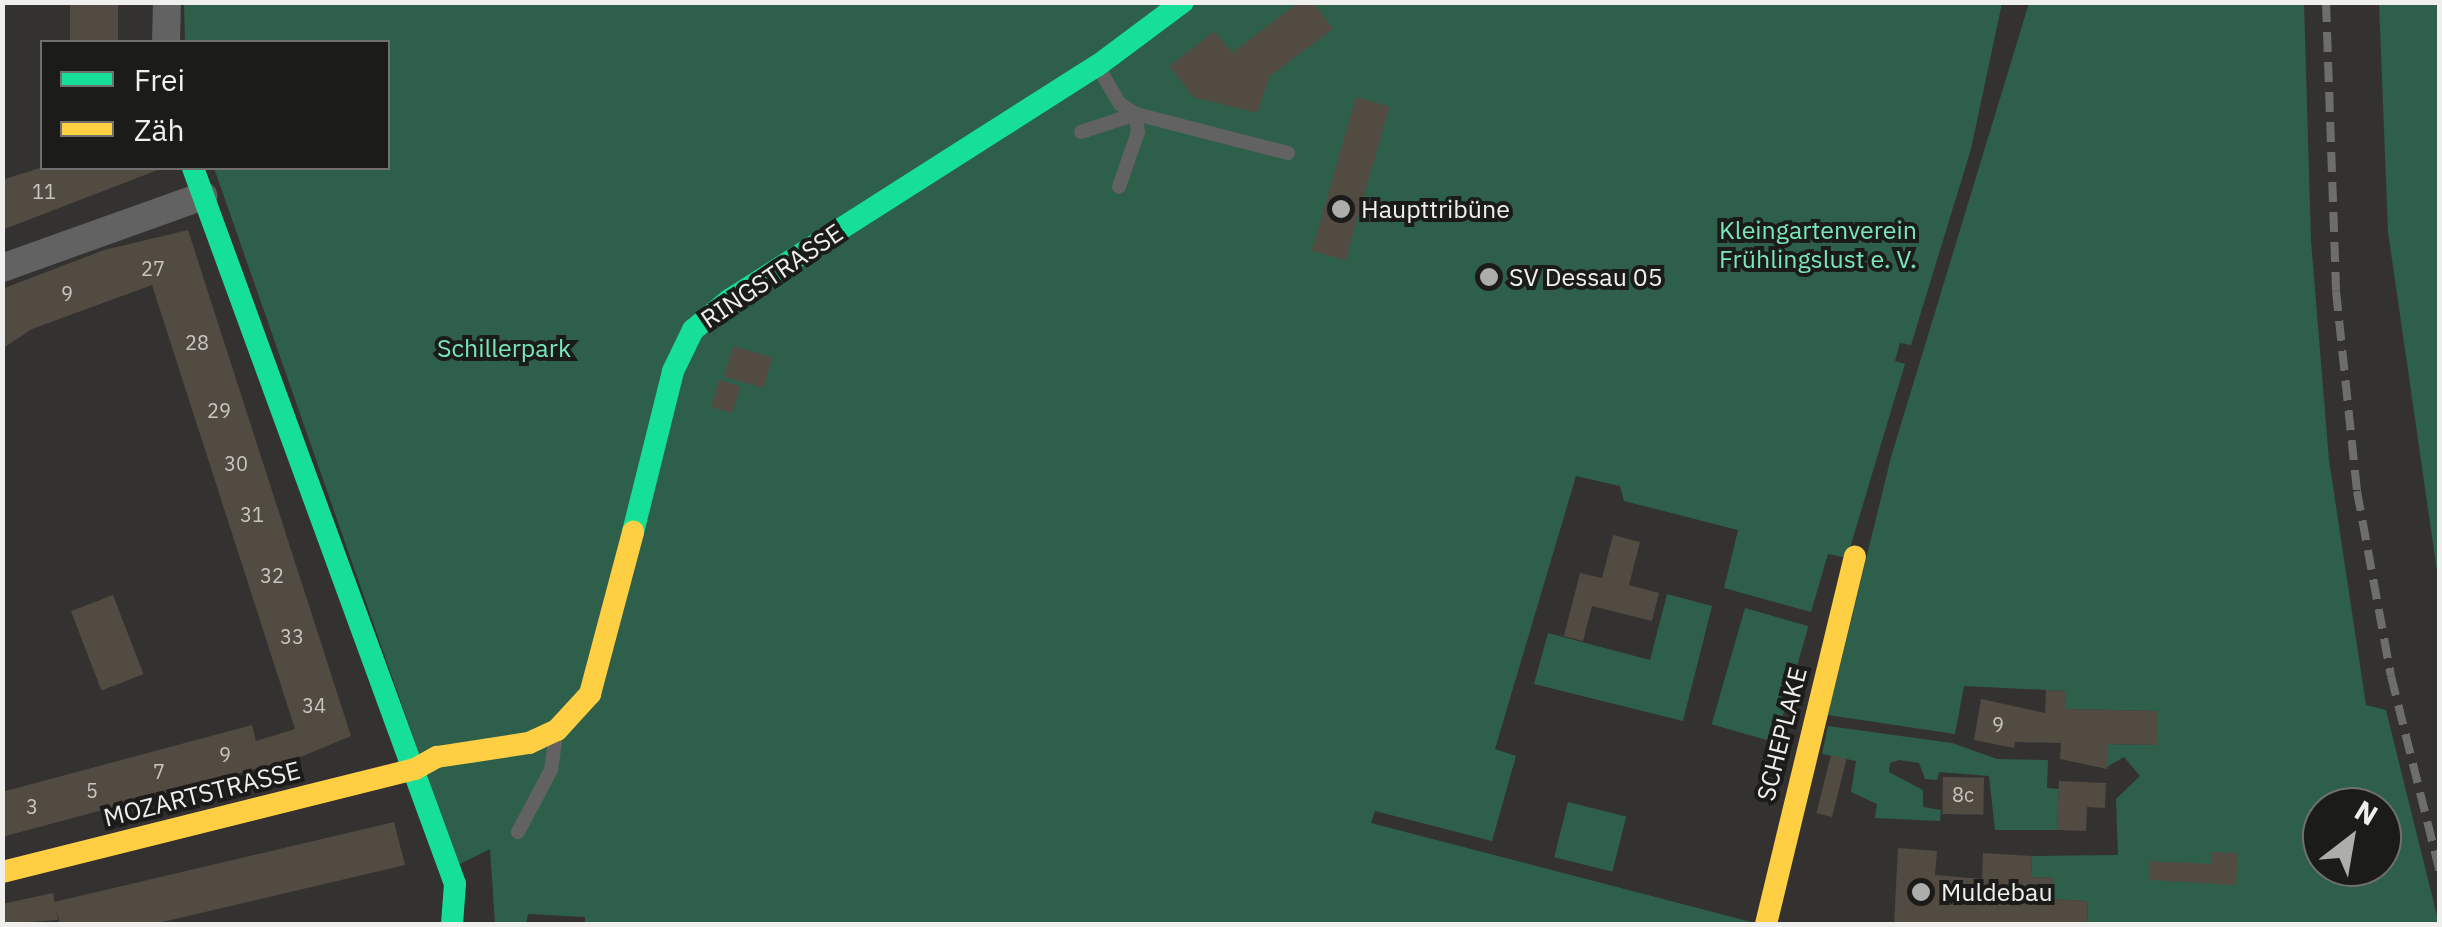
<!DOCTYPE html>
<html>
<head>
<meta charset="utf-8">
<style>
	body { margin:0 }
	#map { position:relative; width:2442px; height:927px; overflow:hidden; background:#333231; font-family:"IBM Plex Sans",sans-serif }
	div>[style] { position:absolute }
	.green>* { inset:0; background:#2e5f4a; transform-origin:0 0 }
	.building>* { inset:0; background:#514b42; transform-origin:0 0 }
	.lane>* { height:14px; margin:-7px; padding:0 7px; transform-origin:7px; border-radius:7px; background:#636262 }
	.street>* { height:28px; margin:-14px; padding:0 14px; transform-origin:14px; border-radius:14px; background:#636262 }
	.fast>* { height:22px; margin:-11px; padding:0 11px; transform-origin:11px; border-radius:11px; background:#16e098 }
	.slow>* { height:22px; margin:-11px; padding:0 11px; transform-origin:11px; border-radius:11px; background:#ffcf43 }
	.rail>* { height:8px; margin-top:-4px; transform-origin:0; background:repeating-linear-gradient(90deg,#6d6d6c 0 20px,transparent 0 30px) }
	.dots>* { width:28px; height:28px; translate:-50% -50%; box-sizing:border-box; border:5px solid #1b1b19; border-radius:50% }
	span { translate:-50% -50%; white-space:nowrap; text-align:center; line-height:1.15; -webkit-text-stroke:8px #1b1b19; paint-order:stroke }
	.number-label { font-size:20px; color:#c8c6c2 }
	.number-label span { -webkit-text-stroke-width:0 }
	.poi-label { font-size:25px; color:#efefed }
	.left { translate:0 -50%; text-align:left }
	.park-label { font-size:25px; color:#78e8b9 }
	.street-label { font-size:25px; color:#efefed }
	.frame { position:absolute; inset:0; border:5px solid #efefed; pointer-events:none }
	.legend { position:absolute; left:40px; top:40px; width:350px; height:130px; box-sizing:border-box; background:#1b1b19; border:2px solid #70706e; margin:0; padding:12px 18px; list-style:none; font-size:30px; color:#efefed }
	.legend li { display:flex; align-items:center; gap:20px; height:50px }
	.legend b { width:50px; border:2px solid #70706e }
	.north { position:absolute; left:2302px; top:787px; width:100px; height:100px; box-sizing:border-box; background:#1b1b19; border:2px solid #70706e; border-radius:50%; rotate:31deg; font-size:28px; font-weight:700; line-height:40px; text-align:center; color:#efefed }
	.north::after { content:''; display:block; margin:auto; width:35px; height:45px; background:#adadab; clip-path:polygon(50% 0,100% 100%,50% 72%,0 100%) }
</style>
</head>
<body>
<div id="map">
	<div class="green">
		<i style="clip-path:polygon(184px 3px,2002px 3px,1971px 149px,1911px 345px,1900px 343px,1895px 361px,1905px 364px,1847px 558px,1828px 554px,1811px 612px,1724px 588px,1738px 530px,1624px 501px,1620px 486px,1576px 476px,1495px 749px,1516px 756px,1492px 841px,1375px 811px,1371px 823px,1759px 924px,585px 924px,585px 917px,528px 914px,526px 924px,495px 924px,490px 849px,458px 865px,214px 168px,388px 168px,388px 42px,185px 42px)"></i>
		<i style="clip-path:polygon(evenodd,2029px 3px,2304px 3px,2311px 241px,2329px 460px,2366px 705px,2386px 710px,2439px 924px,2087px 924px,2088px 901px,2052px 899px,2053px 878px,2031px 877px,2032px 856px,2118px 855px,2116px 799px,2140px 776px,2124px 757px,2107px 767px,2100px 744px,2157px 745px,2157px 711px,2066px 709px,2066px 691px,1964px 686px,1955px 734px,1828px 715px,1891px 457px,2029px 3px,2322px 807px,2382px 807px,2382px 867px,2322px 867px,2322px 807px)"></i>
		<i style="clip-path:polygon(2379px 3px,2439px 3px,2439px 585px,2388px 232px)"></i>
		<i style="clip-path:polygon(1667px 594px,1712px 606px,1683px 721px,1534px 684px,1548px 633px,1650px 660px)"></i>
		<i style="left:1745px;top:608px;width:66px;height:121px;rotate:16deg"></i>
		<i style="clip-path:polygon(1828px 726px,1952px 743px,1997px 759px,2048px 760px,2047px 788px,2059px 789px,2057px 830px,1995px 830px,1989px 776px,1939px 772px,1937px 780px,1925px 779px,1919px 763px,1899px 760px,1890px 763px,1889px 772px,1923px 790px,1923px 807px,1941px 810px,1940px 821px,1875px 818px,1877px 804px,1851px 792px,1856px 761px,1822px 754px)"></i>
		<i style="left:1568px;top:802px;width:60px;height:57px;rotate:14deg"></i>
	</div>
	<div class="building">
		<i style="left:70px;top:2px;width:48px;height:40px"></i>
		<i style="clip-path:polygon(1299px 2px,1313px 2px,1333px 29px,1270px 76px,1257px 113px,1193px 97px,1169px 66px,1215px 31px,1232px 53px)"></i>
		<i style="left:1356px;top:97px;width:35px;height:160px;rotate:16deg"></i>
		<i style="clip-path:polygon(40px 168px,163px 168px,2px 230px,2px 180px)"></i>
		<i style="clip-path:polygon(188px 230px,351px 736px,303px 756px,2px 837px,2px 792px,252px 725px,256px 741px,295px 729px,152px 285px,32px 329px,2px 349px,2px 289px,104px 250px)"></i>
		<i style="left:733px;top:346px;width:41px;height:32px;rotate:16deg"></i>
		<i style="left:719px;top:380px;width:22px;height:28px;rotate:16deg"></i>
		<i style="clip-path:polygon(1613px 535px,1640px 542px,1629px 585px,1659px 593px,1652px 621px,1592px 606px,1583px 641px,1564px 636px,1580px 573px,1602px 578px)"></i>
		<i style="left:113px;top:595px;width:85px;height:45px;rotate:69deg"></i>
		<i style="clip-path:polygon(2046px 690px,2066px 691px,2066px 709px,2158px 711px,2157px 745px,2108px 744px,2107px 769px,2060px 759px,2061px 743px,2015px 742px,2014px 748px,1974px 740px,1981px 699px,2045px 713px)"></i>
		<i style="left:1831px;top:755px;width:16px;height:60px;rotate:14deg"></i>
		<i style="left:1943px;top:777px;width:41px;height:37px;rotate:1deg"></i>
		<i style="clip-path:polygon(2059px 781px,2106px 783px,2105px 808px,2087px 807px,2086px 831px,2057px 830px)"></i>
		<i style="clip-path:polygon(394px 822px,405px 865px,154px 924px,60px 924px,54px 902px)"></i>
		<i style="clip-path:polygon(1898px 848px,1937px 851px,1935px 875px,1982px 879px,1983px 853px,2032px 856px,2031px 877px,2053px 878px,2052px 899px,2088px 901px,2087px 924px,1894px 924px)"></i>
		<i style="clip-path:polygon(2211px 852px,2238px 853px,2236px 885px,2149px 880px,2149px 861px,2211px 864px)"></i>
		<i style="clip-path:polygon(53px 893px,58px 920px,2px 924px,2px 904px)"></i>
	</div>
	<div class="lane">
		<i style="left:1098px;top:67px;width:43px;rotate:59.3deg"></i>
		<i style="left:1120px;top:104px;width:19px;rotate:32deg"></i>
		<i style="left:1136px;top:114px;width:157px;rotate:14.4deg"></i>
		<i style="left:1081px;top:132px;width:58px;rotate:-18.1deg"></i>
		<i style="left:1136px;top:114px;width:18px;rotate:84deg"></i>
		<i style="left:1138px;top:132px;width:58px;rotate:109.1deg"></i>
		<i style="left:518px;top:832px;width:70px;rotate:-62deg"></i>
		<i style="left:551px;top:770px;width:34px;rotate:-82deg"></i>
	</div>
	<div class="street">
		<i style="left:166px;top:42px;width:40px;rotate:-88.6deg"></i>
		<i style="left:2px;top:268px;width:214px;rotate:-19.7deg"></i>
	</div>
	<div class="fast">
		<i style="left:193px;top:168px;width:762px;rotate:69.9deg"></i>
		<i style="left:455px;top:884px;width:40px;rotate:94.3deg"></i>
		<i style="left:633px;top:532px;width:166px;rotate:-76deg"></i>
		<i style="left:673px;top:371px;width:46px;rotate:-64deg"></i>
		<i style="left:693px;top:330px;width:47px;rotate:-39.8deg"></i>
		<i style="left:729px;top:300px;width:436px;rotate:-32.5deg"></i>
		<i style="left:1097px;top:66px;width:107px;rotate:-36.7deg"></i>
	</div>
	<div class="slow">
		<i style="left:2px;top:872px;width:426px;rotate:-14deg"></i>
		<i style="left:415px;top:769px;width:25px;rotate:-29deg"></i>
		<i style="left:437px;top:757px;width:93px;rotate:-8.7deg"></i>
		<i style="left:529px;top:743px;width:31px;rotate:-25deg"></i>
		<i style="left:557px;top:730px;width:49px;rotate:-47.5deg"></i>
		<i style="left:590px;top:694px;width:168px;rotate:-75.1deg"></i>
		<i style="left:1766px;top:924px;width:378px;rotate:-76.4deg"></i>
	</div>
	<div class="rail">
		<i style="left:2326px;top:2px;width:289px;rotate:88deg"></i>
		<i style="left:2336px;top:291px;width:201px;rotate:84deg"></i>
		<i style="left:2357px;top:491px;width:188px;rotate:79.6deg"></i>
		<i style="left:2391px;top:676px;width:203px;rotate:76deg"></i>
	</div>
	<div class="dots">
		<i style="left:1341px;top:209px;background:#adadab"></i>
		<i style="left:1489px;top:277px;background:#adadab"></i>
		<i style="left:1921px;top:892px;background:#adadab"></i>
	</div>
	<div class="number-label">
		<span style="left:44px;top:191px">11</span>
		<span style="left:153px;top:268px">27</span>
		<span style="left:67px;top:293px">9</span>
		<span style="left:197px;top:342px">28</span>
		<span style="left:219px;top:410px">29</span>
		<span style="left:236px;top:463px">30</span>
		<span style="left:252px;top:514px">31</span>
		<span style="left:272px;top:575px">32</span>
		<span style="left:292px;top:636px">33</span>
		<span style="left:314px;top:705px">34</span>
		<span style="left:1998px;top:724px">9</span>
		<span style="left:225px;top:754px">9</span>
		<span style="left:159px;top:771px">7</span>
		<span style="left:92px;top:790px">5</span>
		<span style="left:1963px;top:794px">8c</span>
		<span style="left:32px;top:806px">3</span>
	</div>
	<div class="poi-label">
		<span class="left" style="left:1361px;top:209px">Haupttribüne</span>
		<span class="left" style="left:1509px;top:277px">SV Dessau 05</span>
		<span class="left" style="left:1941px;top:892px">Muldebau</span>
	</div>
	<div class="park-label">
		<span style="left:1818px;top:245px">Kleingartenverein<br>Frühlingslust e. V.</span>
		<span style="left:504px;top:348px">Schillerpark</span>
	</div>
	<div class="street-label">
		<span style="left:772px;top:276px;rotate:-34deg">RINGSTRASSE</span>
		<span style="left:1782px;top:734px;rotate:-76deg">SCHEPLAKE</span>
		<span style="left:202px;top:794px;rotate:-14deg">MOZARTSTRASSE</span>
	</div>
	<div class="frame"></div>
	<ul class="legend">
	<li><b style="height:12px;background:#16e098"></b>Frei</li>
	<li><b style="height:12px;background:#ffcf43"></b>Zäh</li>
	</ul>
	<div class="north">N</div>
</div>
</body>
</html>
